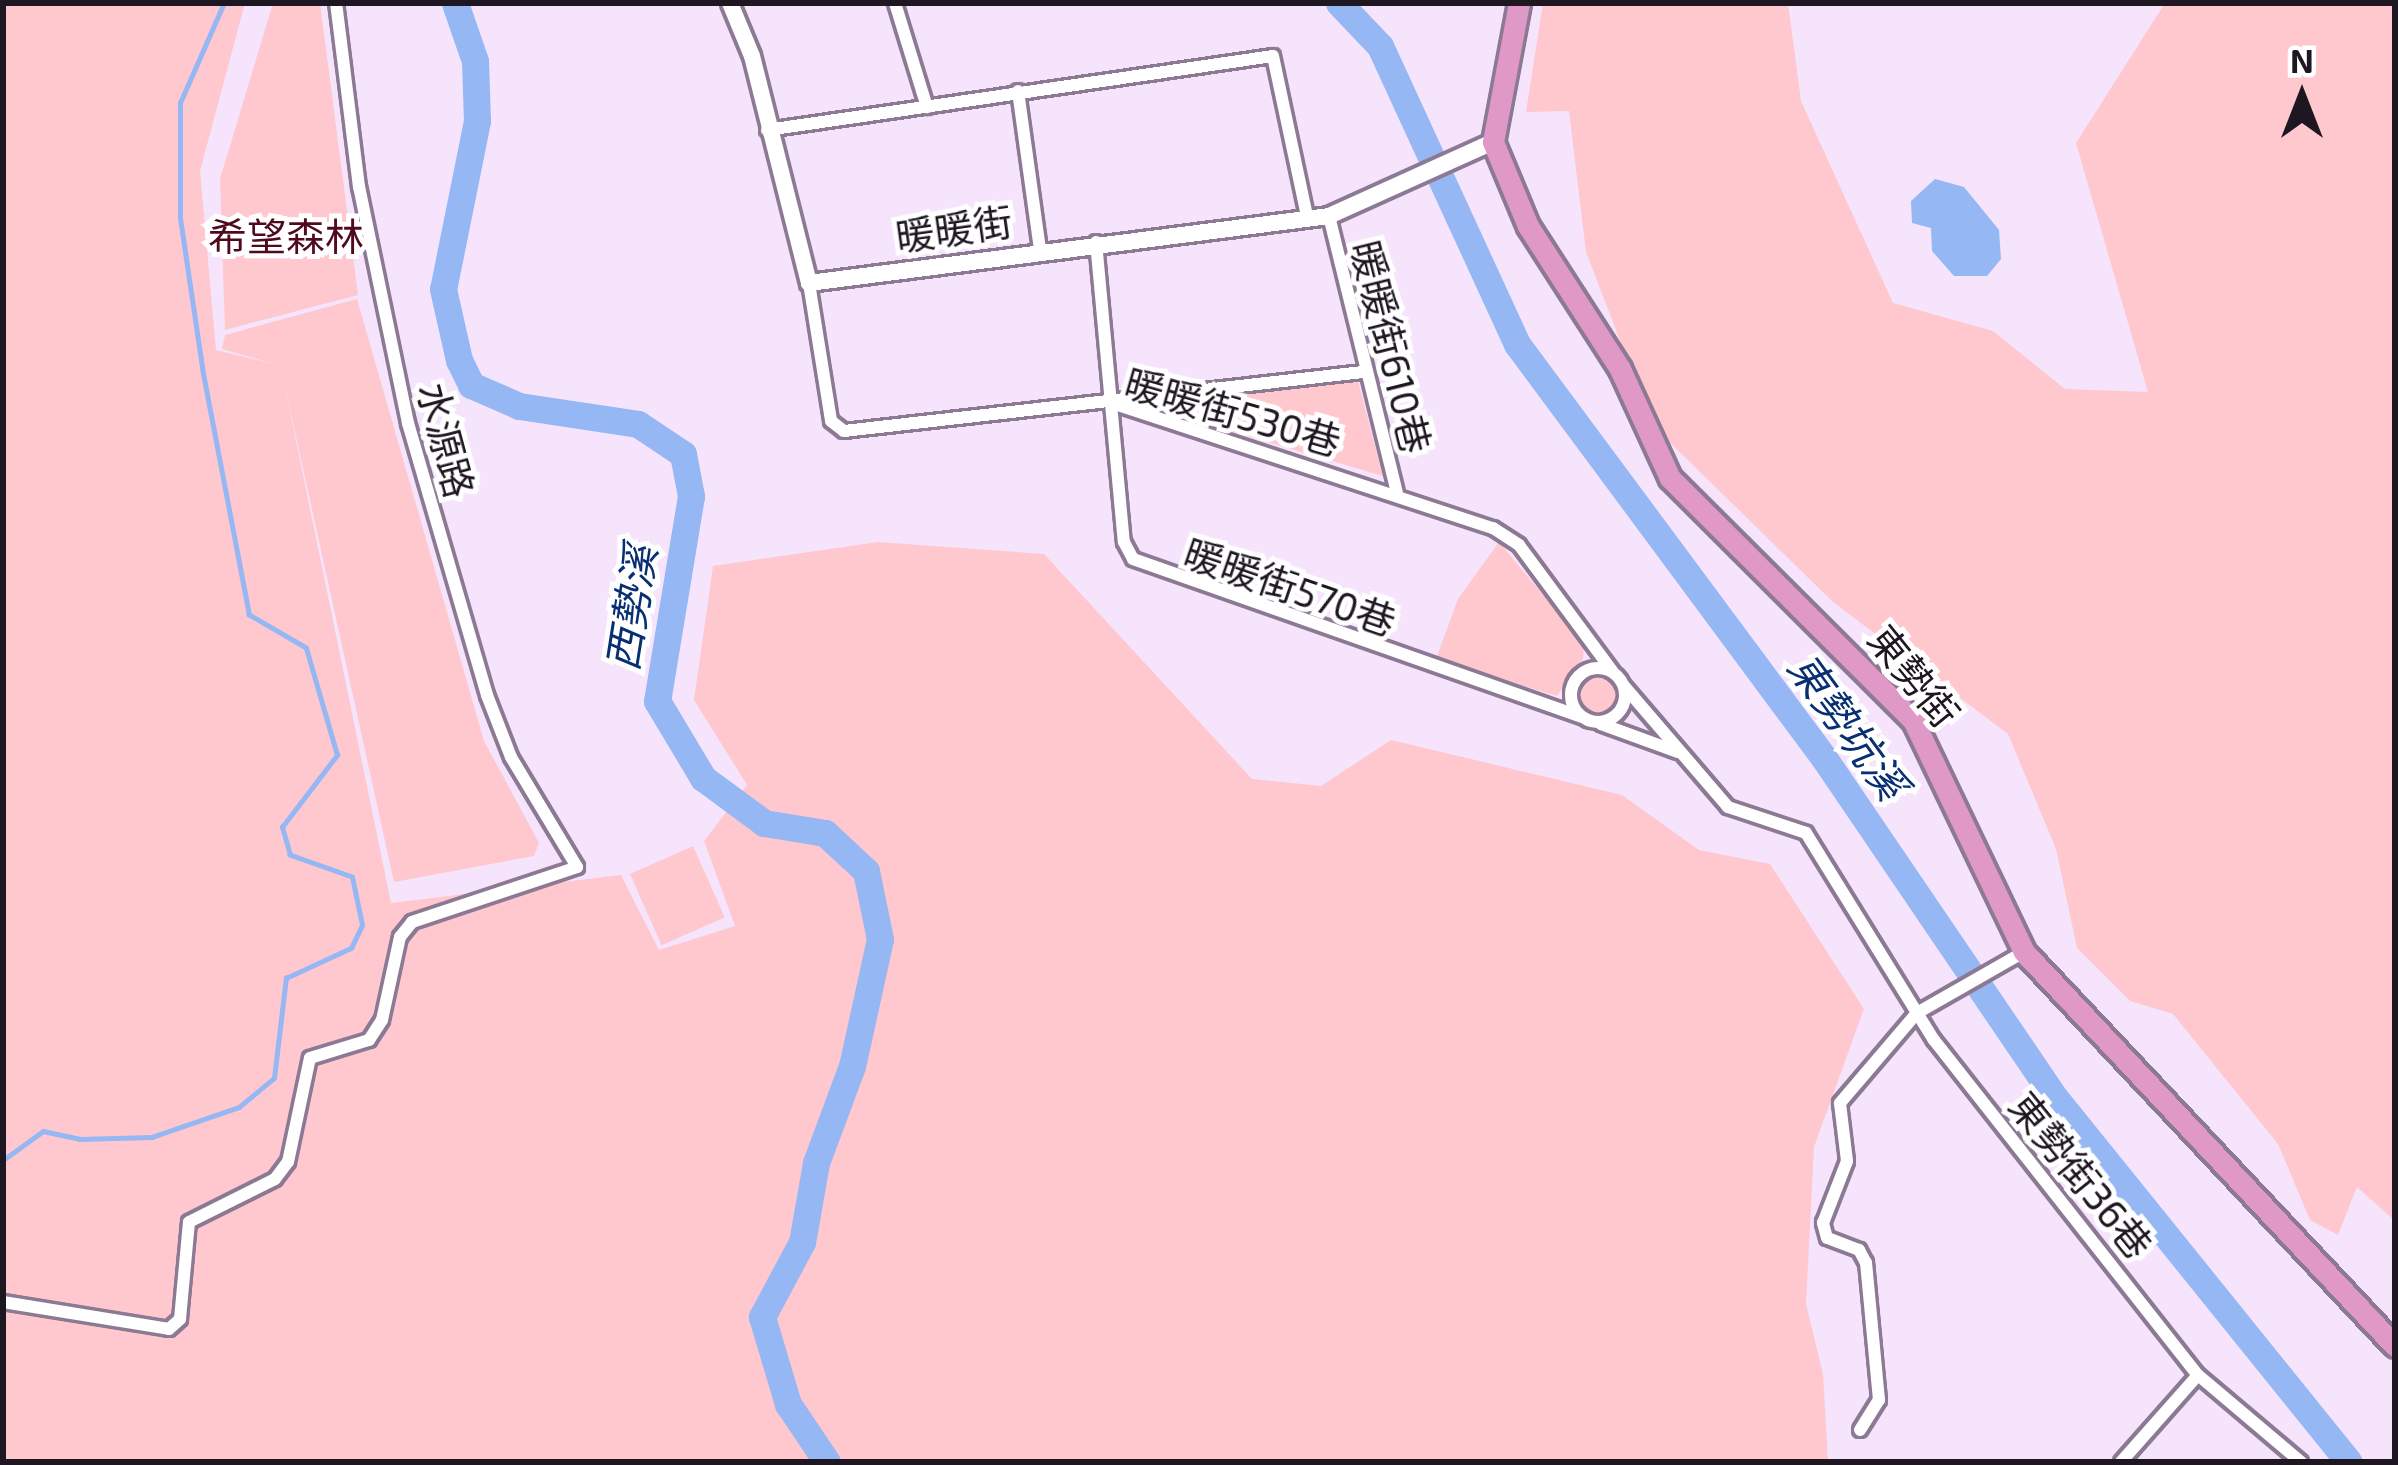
<!DOCTYPE html>
<html>
<head>
<meta charset="utf-8">
<style>
	body { margin:0 }
	#map { position:relative; width:2398px; height:1465px; overflow:hidden; background:#f5e4fc; font-family:"Exo 2","Noto Sans TC",sans-serif }
	div>[style] { position:absolute }
	.green>* { inset:0; background:#ffc8ce; transform-origin:0 0 }
	.round { border-radius:50% }
	.water>* { inset:0; background:#95b7f4 }
	.stream>* { height:4.5px; margin:-2.25px; padding:0 2.25px; transform-origin:2.25px; border-radius:2.25px; background:#95b7f4 }
	.river>* { height:27px; margin:-13.5px; padding:0 13.5px; transform-origin:13.5px; border-radius:13.5px; background:#95b7f4 }
	.roads { filter:drop-shadow(3px 0 #8c7994) drop-shadow(-3px 0 #8c7994) drop-shadow(0 3px #8c7994) drop-shadow(0 -3px #8c7994) }
	.minor>* { height:12px; margin:-6px; padding:0 6px; transform-origin:6px; border-radius:6px; background:#fff }
	.minor>.ring { margin:-6px; padding:0; box-sizing:content-box; background:none; border:12px solid #fff; border-radius:50% }
	.tertiary>* { height:16px; margin:-8px; padding:0 8px; transform-origin:8px; border-radius:8px; background:#fff }
	.primary>* { height:21px; margin:-10.5px; padding:0 10.5px; transform-origin:10.5px; border-radius:10.5px; background:#e098c7 }
	span { translate:-50% -50%; white-space:nowrap; text-align:center; line-height:1.15; -webkit-text-stroke:10px #fff; paint-order:stroke }
	.street-label { font-size:39px; color:#1e1721 }
	.park-label { font-size:39px; color:#4f0a1e }
	.water-label { font-size:42px; color:#092f73; font-style:italic }
	.frame { position:absolute; inset:0; border:6px solid #1e1721; pointer-events:none }
	.north { position:absolute; left:2242px; top:36px; width:120px; height:120px; -webkit-text-stroke:9px #fff; paint-order:stroke; rotate:0deg; font-size:33px; font-weight:700; line-height:48px; text-align:center; color:#1e1721 }
	.north::after { content:''; display:block; margin:auto; width:42px; height:54px; background:#1e1721; clip-path:polygon(50% 0,100% 100%,50% 72%,0 100%) }
</style>
</head>
<body>
<div id="map">
	<div class="green">
		<i style="clip-path:polygon(3px 3px,245px 3px,200px 171px,216px 350px,278px 365px,222px 349px,225px 335px,357px 299px,484px 741px,539px 843px,534px 856px,394px 882px,284px 382px,391px 903px,621px 875px,659px 950px,735px 926px,704px 841px,747px 785px,694px 700px,713px 566px,878px 542px,1044px 554px,1252px 779px,1321px 786px,1391px 740px,1622px 795px,1699px 850px,1770px 864px,1864px 1009px,1814px 1147px,1806px 1304px,1823px 1374px,1828px 1462px,3px 1462px)"></i>
		<i style="clip-path:polygon(273px 3px,320px 3px,358px 295px,225px 330px,220px 179px)"></i>
		<i style="clip-path:polygon(1543px 3px,1788px 3px,1801px 101px,1893px 303px,1993px 331px,2065px 389px,2148px 392px,2076px 143px,2165px 3px,2395px 3px,2395px 1221px,2357px 1187px,2338px 1235px,2310px 1220px,2278px 1144px,2173px 1014px,2130px 1001px,2077px 948px,2056px 849px,2008px 734px,1833px 602px,1653px 426px,1586px 252px,1569px 111px,1526px 112px)"></i>
		<i style="clip-path:polygon(1358px 381px,1383px 476px,1142px 405px)"></i>
		<i style="clip-path:polygon(1499px 542px,1584px 644px,1583px 659px,1557px 696px,1436px 659px,1458px 599px)"></i>
		<i class="round" style="left:1579px;top:675px;width:40px;height:40px"></i>
		<i style="left:693px;top:846px;width:78px;height:69px;rotate:66deg"></i>
	</div>
	<div class="water">
		<i style="clip-path:polygon(1935px 179px,1964px 187px,1999px 230px,2001px 259px,1987px 276px,1954px 276px,1932px 251px,1931px 228px,1912px 223px,1911px 201px)"></i>
	</div>
	<div class="stream">
		<i style="left:3px;top:1160px;width:49px;rotate:-35.9deg"></i>
		<i style="left:43px;top:1131px;width:38px;rotate:12deg"></i>
		<i style="left:80px;top:1139px;width:72px;rotate:-1.6deg"></i>
		<i style="left:152px;top:1137px;width:92px;rotate:-19deg"></i>
		<i style="left:239px;top:1107px;width:45px;rotate:-39.6deg"></i>
		<i style="left:274px;top:1078px;width:101px;rotate:-83.2deg"></i>
		<i style="left:286px;top:978px;width:72px;rotate:-24.8deg"></i>
		<i style="left:351px;top:948px;width:25px;rotate:-64deg"></i>
		<i style="left:362px;top:925px;width:49px;rotate:-101.8deg"></i>
		<i style="left:352px;top:877px;width:66px;rotate:-160.5deg"></i>
		<i style="left:290px;top:855px;width:29px;rotate:-106deg"></i>
		<i style="left:282px;top:827px;width:91px;rotate:-52.6deg"></i>
		<i style="left:337px;top:755px;width:111px;rotate:-106.2deg"></i>
		<i style="left:306px;top:648px;width:66px;rotate:-149.9deg"></i>
		<i style="left:249px;top:615px;width:245px;rotate:-100.8deg"></i>
		<i style="left:203px;top:374px;width:158px;rotate:-98.4deg"></i>
		<i style="left:180px;top:218px;width:115px;rotate:-90deg"></i>
		<i style="left:180px;top:103px;width:109px;rotate:-66.3deg"></i>
	</div>
	<div class="river">
		<i style="left:455px;top:3px;width:61px;rotate:71deg"></i>
		<i style="left:475px;top:61px;width:60px;rotate:88.1deg"></i>
		<i style="left:477px;top:121px;width:171px;rotate:101.4deg"></i>
		<i style="left:443px;top:289px;width:73px;rotate:77.3deg"></i>
		<i style="left:459px;top:360px;width:28px;rotate:64deg"></i>
		<i style="left:471px;top:385px;width:52px;rotate:23.6deg"></i>
		<i style="left:519px;top:406px;width:120px;rotate:8.6deg"></i>
		<i style="left:638px;top:424px;width:54px;rotate:33.7deg"></i>
		<i style="left:683px;top:454px;width:43px;rotate:79.2deg"></i>
		<i style="left:691px;top:496px;width:208px;rotate:99.4deg"></i>
		<i style="left:657px;top:701px;width:90px;rotate:59.1deg"></i>
		<i style="left:703px;top:778px;width:76px;rotate:36.4deg"></i>
		<i style="left:764px;top:823px;width:62px;rotate:9.3deg"></i>
		<i style="left:825px;top:833px;width:56px;rotate:42.8deg"></i>
		<i style="left:866px;top:871px;width:69px;rotate:78.4deg"></i>
		<i style="left:880px;top:939px;width:130px;rotate:102.4deg"></i>
		<i style="left:852px;top:1066px;width:103px;rotate:110.4deg"></i>
		<i style="left:816px;top:1163px;width:80px;rotate:100deg"></i>
		<i style="left:802px;top:1242px;width:85px;rotate:118.1deg"></i>
		<i style="left:762px;top:1317px;width:91px;rotate:73.4deg"></i>
		<i style="left:788px;top:1404px;width:70px;rotate:56.1deg"></i>
		<i style="left:1339px;top:3px;width:59px;rotate:46.4deg"></i>
		<i style="left:1380px;top:46px;width:328px;rotate:65.3deg"></i>
		<i style="left:1517px;top:344px;width:515px;rotate:53.44deg"></i>
		<i style="left:1824px;top:758px;width:412px;rotate:55.8deg"></i>
		<i style="left:2056px;top:1099px;width:466px;rotate:51.1deg"></i>
	</div>
	<div class="roads">
		<div class="minor">
			<i style="left:895px;top:3px;width:109px;rotate:72.9deg"></i>
			<i style="left:1018px;top:91px;width:161px;rotate:82.1deg"></i>
			<i style="left:767px;top:130px;width:511px;rotate:-8.32deg"></i>
			<i style="left:1273px;top:56px;width:164px;rotate:78deg"></i>
			<i style="left:1329px;top:216px;width:284px;rotate:76.2deg"></i>
			<i style="left:1096px;top:242px;width:301px;rotate:84.7deg"></i>
			<i style="left:1124px;top:542px;width:19px;rotate:62deg"></i>
			<i style="left:1133px;top:559px;width:474px;rotate:19.4deg"></i>
			<i style="left:809px;top:283px;width:140px;rotate:80.9deg"></i>
			<i style="left:831px;top:421px;width:16px;rotate:38deg"></i>
			<i style="left:844px;top:431px;width:522px;rotate:-6.49deg"></i>
			<i style="left:1118px;top:405px;width:395px;rotate:18.2deg"></i>
			<i style="left:1493px;top:528px;width:31px;rotate:33deg"></i>
			<i style="left:1519px;top:545px;width:158px;rotate:53.5deg"></i>
			<i class="ring" style="left:1571px;top:668px;width:42px;height:42px"></i>
			<i style="left:1624px;top:686px;width:160px;rotate:49.3deg"></i>
			<i style="left:1728px;top:807px;width:82px;rotate:18.4deg"></i>
			<i style="left:1806px;top:833px;width:243px;rotate:58.3deg"></i>
			<i style="left:1934px;top:1040px;width:427px;rotate:51.8deg"></i>
			<i style="left:2198px;top:1375px;width:135px;rotate:40.2deg"></i>
			<i style="left:1601px;top:724px;width:82px;rotate:20deg"></i>
			<i style="left:3px;top:1302px;width:168px;rotate:9.2deg"></i>
			<i style="left:169px;top:1329px;width:15px;rotate:-42deg"></i>
			<i style="left:180px;top:1319px;width:97px;rotate:-84.7deg"></i>
			<i style="left:189px;top:1222px;width:96px;rotate:-26.6deg"></i>
			<i style="left:275px;top:1179px;width:21px;rotate:-53deg"></i>
			<i style="left:288px;top:1162px;width:106px;rotate:-78.1deg"></i>
			<i style="left:310px;top:1058px;width:62px;rotate:-17deg"></i>
			<i style="left:369px;top:1040px;width:24px;rotate:-57deg"></i>
			<i style="left:382px;top:1020px;width:85px;rotate:-77.8deg"></i>
			<i style="left:400px;top:937px;width:19px;rotate:-51deg"></i>
			<i style="left:412px;top:922px;width:174px;rotate:-18.4deg"></i>
			<i style="left:577px;top:867px;width:128px;rotate:-121deg"></i>
			<i style="left:511px;top:757px;width:66px;rotate:-111.2deg"></i>
			<i style="left:487px;top:695px;width:283px;rotate:-106.2deg"></i>
			<i style="left:408px;top:423px;width:241px;rotate:-101.7deg"></i>
			<i style="left:359px;top:187px;width:185px;rotate:-97.1deg"></i>
			<i style="left:1860px;top:1430px;width:36px;rotate:-58deg"></i>
			<i style="left:1879px;top:1400px;width:138px;rotate:-95.4deg"></i>
			<i style="left:1866px;top:1263px;width:15px;rotate:-118deg"></i>
			<i style="left:1859px;top:1250px;width:34px;rotate:-159deg"></i>
			<i style="left:1827px;top:1238px;width:16px;rotate:-105deg"></i>
			<i style="left:1823px;top:1223px;width:66px;rotate:-68.8deg"></i>
			<i style="left:1847px;top:1161px;width:58px;rotate:-96.9deg"></i>
			<i style="left:1840px;top:1103px;width:118px;rotate:-49.5deg"></i>
			<i style="left:1917px;top:1013px;width:123px;rotate:-29.7deg"></i>
			<i style="left:2121px;top:1462px;width:116px;rotate:-48.5deg"></i>
		</div>
		<div class="tertiary">
			<i style="left:730px;top:3px;width:57px;rotate:67.5deg"></i>
			<i style="left:752px;top:56px;width:234px;rotate:75.9deg"></i>
			<i style="left:809px;top:283px;width:524px;rotate:-7.34deg"></i>
			<i style="left:1329px;top:216px;width:180px;rotate:-24.3deg"></i>
		</div>
		<div class="primary">
			<i style="left:1519px;top:3px;width:141px;rotate:100.6deg"></i>
			<i style="left:1493px;top:142px;width:91px;rotate:67.4deg"></i>
			<i style="left:1528px;top:226px;width:170px;rotate:57.2deg"></i>
			<i style="left:1620px;top:369px;width:120px;rotate:65.4deg"></i>
			<i style="left:1670px;top:478px;width:343px;rotate:44.9deg"></i>
			<i style="left:1913px;top:720px;width:257px;rotate:64.4deg"></i>
			<i style="left:2024px;top:952px;width:541px;rotate:46.72deg"></i>
		</div>
	</div>
	<div class="street-label">
		<span style="left:954px;top:229px;rotate:-8deg">暖暖街</span>
		<span style="left:1391px;top:347px;rotate:76deg">暖暖街610巷</span>
		<span style="left:1233px;top:412px;rotate:16deg">暖暖街530巷</span>
		<span style="left:446px;top:440px;rotate:75deg">水源路</span>
		<span style="left:1290px;top:587px;rotate:19deg">暖暖街570巷</span>
		<span style="left:1914px;top:676px;rotate:51deg">東勢街</span>
		<span style="left:2081px;top:1175px;rotate:51deg">東勢街36巷</span>
	</div>
	<div class="park-label">
		<span style="left:286px;top:236px">希望森林</span>
	</div>
	<div class="water-label">
		<span style="left:630px;top:608px;rotate:-81deg">西勢溪</span>
		<span style="left:1849px;top:725px;rotate:54deg">東勢坑溪</span>
	</div>
	<div class="frame"></div>
	<div class="north">N</div>
</div>
</body>
</html>
